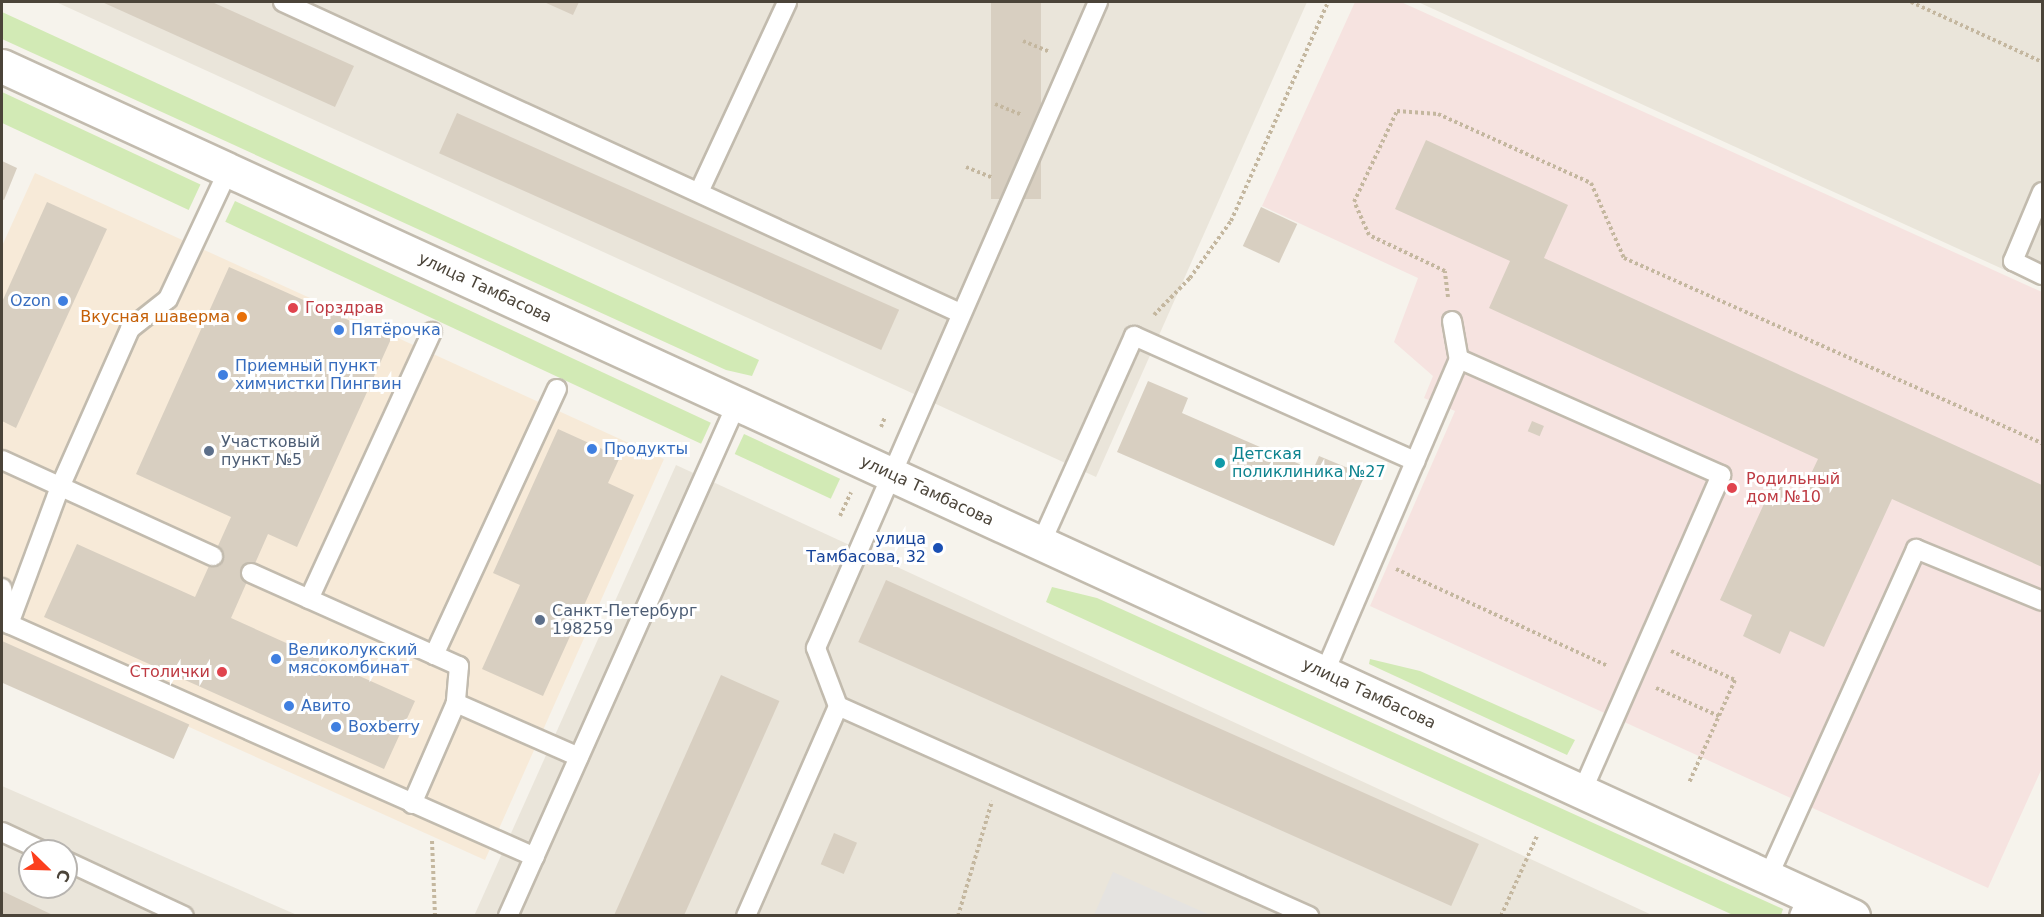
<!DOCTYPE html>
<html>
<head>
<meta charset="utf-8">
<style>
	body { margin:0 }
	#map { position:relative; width:2044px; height:917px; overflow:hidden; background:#f6f3ec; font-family:"DejaVu Sans",sans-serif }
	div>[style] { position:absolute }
	.residential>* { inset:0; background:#eae5da }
	.commercial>* { inset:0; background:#f7ead8 }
	.medical>* { inset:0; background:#f6e3e0 }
	.green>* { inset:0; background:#d2eab5; transform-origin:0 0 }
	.parking>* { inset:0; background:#e5e3e0 }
	.building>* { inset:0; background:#d8cfc1; transform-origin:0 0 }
	.path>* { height:4px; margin-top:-2px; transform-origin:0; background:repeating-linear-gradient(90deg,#c4b79f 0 3px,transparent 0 6px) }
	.roads { filter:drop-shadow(2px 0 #c2bbae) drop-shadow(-2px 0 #c2bbae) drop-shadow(0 2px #c2bbae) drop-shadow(0 -2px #c2bbae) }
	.lane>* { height:18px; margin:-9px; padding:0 9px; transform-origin:9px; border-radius:9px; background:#fff }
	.street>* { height:33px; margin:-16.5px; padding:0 16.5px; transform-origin:16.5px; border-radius:16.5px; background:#fff }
	.dots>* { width:16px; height:16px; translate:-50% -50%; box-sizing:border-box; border:3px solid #fff; border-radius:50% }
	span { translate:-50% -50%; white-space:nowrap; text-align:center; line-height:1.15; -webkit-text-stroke:6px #fff; paint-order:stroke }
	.street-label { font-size:16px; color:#4b4439 }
	.shop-label { font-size:16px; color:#366cbe }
	.right { translate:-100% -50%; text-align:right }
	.left { translate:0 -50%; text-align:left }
	.health-label { font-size:16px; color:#be3a42 }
	.food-label { font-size:16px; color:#c56008 }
	.service-label { font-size:16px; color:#4e5e75 }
	.culture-label { font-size:16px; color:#0d838f }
	.transit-label { font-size:16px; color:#164399 }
	.frame { position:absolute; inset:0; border:3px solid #4b4439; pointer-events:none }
	.north { position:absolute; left:18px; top:839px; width:60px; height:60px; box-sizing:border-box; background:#fff; border:2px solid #b7b4b0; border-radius:50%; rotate:113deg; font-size:16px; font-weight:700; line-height:24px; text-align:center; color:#4b4439 }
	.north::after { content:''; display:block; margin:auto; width:21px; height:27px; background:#fc3f1d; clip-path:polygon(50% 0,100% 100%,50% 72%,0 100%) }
</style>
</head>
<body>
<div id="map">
	<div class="residential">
		<i style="clip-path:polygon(56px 2px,1307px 2px,1096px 477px)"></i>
		<i style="clip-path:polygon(1418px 2px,2042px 2px,2042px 287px)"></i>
		<i style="clip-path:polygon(676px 465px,1652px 915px,474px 916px)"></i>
		<i style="clip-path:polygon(evenodd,2px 786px,297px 915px,2px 915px,2px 786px,30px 851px,66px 851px,66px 887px,30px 887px,30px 851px)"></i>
	</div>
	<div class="commercial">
		<i style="clip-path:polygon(35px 173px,664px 459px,485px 860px,2px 643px,2px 246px)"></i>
	</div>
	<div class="medical">
		<i style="clip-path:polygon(1355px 2px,1401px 2px,2042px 292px,2042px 768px,1988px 888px,1370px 606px,1455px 411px,1424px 398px,1433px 376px,1394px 342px,1418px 278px,1262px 206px)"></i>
	</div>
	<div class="green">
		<i style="clip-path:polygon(2px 12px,759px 360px,752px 376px,726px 370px,2px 39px)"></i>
		<i style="left:2px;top:92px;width:219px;height:28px;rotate:25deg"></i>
		<i style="left:235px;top:201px;width:525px;height:23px;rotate:25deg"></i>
		<i style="left:744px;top:434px;width:106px;height:22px;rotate:25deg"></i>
		<i style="clip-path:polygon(1052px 587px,1097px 598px,1783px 909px,1781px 915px,1733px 915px,1046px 602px)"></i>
		<i style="clip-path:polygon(1370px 659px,1420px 671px,1575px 740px,1567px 755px,1369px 664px)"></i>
	</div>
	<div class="parking">
		<i style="clip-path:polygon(1113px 872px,1210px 915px,1094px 915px)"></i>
	</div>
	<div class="building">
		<i style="clip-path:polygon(102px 2px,212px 2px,354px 66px,335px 107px)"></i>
		<i style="clip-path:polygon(544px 2px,579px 2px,573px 15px)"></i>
		<i style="left:991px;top:2px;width:50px;height:197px"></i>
		<i style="left:457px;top:113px;width:484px;height:44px;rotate:24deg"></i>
		<i style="clip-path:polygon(1426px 140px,1568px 205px,1544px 258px,2042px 485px,2042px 567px,1892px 499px,1824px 647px,1790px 631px,1780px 654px,1743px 636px,1752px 615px,1720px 600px,1774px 482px,1801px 495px,1818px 459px,1489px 308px,1510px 261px,1395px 209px)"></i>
		<i style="clip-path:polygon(2px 161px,17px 168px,4px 200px,2px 199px)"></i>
		<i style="clip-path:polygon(47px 202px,107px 229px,16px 428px,2px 421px,2px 302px)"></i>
		<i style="left:1261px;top:207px;width:40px;height:43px;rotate:25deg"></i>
		<i style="clip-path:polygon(229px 267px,391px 339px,297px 547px,268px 534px,231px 618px,415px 701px,384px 769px,44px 617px,77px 544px,195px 597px,231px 517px,136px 474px)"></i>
		<i style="clip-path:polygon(1148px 381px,1188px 398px,1182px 413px,1313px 470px,1319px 456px,1365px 475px,1334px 546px,1117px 452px)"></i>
		<i style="left:1532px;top:421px;width:13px;height:11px;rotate:23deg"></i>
		<i style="clip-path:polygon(558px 429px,620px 457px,608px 483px,634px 495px,543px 696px,482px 669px,520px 585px,493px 573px)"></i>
		<i style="left:886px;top:580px;width:649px;height:68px;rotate:24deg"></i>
		<i style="left:2px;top:641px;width:205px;height:38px;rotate:24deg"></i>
		<i style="left:721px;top:675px;width:64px;height:264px;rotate:24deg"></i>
		<i style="left:834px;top:833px;width:25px;height:34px;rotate:23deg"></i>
		<i style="clip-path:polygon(2px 891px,55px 916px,2px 916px)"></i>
	</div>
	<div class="path">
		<i style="left:1911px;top:2px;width:144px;rotate:24.6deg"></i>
		<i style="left:1023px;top:41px;width:27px;rotate:22deg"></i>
		<i style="left:995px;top:104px;width:29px;rotate:22deg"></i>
		<i style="left:966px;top:167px;width:29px;rotate:22deg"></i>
		<i style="left:1448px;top:297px;width:26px;rotate:-97deg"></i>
		<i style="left:1445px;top:271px;width:84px;rotate:-154.7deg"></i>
		<i style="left:1369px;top:235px;width:36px;rotate:-114deg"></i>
		<i style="left:1354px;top:202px;width:101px;rotate:-64.7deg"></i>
		<i style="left:1397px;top:111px;width:41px;rotate:4.2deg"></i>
		<i style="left:1438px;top:114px;width:168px;rotate:24.3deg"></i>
		<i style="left:1591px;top:183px;width:82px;rotate:66.3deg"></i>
		<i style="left:1624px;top:258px;width:457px;rotate:23.9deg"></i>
		<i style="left:1154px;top:315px;width:52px;rotate:-45.8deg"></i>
		<i style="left:1190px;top:278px;width:70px;rotate:-54.3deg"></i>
		<i style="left:1231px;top:221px;width:240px;rotate:-66.1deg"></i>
		<i style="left:881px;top:427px;width:11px;rotate:-68deg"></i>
		<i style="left:840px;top:516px;width:26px;rotate:-65deg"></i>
		<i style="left:1396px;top:569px;width:233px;rotate:24.6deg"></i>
		<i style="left:1671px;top:651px;width:70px;rotate:24.4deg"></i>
		<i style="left:1735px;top:680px;width:113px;rotate:114.1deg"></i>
		<i style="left:1656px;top:688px;width:69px;rotate:24deg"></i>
		<i style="left:432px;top:841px;width:75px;rotate:87.7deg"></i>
		<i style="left:958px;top:916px;width:120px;rotate:-73.5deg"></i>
		<i style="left:1501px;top:916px;width:88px;rotate:-65.8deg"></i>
	</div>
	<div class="roads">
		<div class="lane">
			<i style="left:283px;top:2px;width:745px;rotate:24.67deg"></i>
			<i style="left:699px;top:192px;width:209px;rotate:-65.1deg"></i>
			<i style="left:2042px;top:192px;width:75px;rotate:112.8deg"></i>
			<i style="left:2013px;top:261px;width:32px;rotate:26deg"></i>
			<i style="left:1452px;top:321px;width:39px;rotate:80deg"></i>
			<i style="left:1459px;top:359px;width:287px;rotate:23.9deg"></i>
			<i style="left:1721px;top:475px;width:345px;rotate:113.7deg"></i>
			<i style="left:2px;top:460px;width:232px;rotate:24.5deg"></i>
			<i style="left:1041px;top:543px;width:227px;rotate:-65.8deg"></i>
			<i style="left:1134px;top:336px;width:308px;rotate:24deg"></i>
			<i style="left:251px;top:573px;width:228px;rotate:24.1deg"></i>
			<i style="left:459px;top:666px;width:37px;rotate:95deg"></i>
			<i style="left:456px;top:703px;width:134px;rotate:23.7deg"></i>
			<i style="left:2px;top:588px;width:37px;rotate:79deg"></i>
			<i style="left:309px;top:599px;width:294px;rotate:-65.3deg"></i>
			<i style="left:9px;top:624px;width:575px;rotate:23.89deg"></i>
			<i style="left:9px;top:624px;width:146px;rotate:-69.6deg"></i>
			<i style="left:60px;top:487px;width:173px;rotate:-66.1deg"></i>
			<i style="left:130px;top:329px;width:48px;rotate:-38.3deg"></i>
			<i style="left:168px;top:299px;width:141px;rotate:-64.9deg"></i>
			<i style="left:434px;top:655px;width:293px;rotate:-65.2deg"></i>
			<i style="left:1324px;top:674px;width:343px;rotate:-66.8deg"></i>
			<i style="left:838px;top:706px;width:516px;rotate:24.03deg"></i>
			<i style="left:412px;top:804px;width:110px;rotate:-66.5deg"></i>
			<i style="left:2px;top:832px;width:45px;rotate:24.9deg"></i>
			<i style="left:66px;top:861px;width:130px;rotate:25deg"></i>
			<i style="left:1768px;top:877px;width:360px;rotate:-65.7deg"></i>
			<i style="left:1916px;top:549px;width:136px;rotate:22.4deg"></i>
			<i style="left:508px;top:916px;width:562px;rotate:-65.94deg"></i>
			<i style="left:746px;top:916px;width:229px;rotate:-66.3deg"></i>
			<i style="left:838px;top:706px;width:62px;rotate:-110.8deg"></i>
			<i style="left:816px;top:648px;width:705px;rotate:-66.42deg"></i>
			<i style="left:1799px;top:916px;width:23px;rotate:-67deg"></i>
		</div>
		<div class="street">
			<i style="left:2px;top:66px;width:2037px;rotate:24.67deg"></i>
		</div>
	</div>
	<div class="dots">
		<i style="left:63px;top:301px;background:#3f7fe0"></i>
		<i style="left:293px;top:308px;background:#e0444e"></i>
		<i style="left:242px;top:317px;background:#e8710a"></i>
		<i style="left:339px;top:330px;background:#3f7fe0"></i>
		<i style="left:223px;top:375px;background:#3f7fe0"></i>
		<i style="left:592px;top:449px;background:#3f7fe0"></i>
		<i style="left:209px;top:451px;background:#5c6f8a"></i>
		<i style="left:1220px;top:463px;background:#0f9aa8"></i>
		<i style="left:1732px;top:488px;background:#e0444e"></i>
		<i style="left:938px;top:548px;background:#1a4fb4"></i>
		<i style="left:540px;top:620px;background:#5c6f8a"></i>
		<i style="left:276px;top:659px;background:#3f7fe0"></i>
		<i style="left:222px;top:672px;background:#e0444e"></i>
		<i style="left:289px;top:706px;background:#3f7fe0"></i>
		<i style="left:336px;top:727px;background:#3f7fe0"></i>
	</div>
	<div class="street-label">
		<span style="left:485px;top:288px;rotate:25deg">улица Тамбасова</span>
		<span style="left:927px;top:491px;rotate:25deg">улица Тамбасова</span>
		<span style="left:1369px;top:694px;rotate:25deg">улица Тамбасова</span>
	</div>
	<div class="shop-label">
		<span class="right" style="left:51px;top:301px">Ozon</span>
		<span class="left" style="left:351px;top:330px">Пятёрочка</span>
		<span class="left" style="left:235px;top:375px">Приемный пункт<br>химчистки Пингвин</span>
		<span class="left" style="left:604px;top:449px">Продукты</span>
		<span class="left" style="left:288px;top:659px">Великолукский<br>мясокомбинат</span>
		<span class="left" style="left:301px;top:706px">Авито</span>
		<span class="left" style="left:348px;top:727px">Boxberry</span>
	</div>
	<div class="health-label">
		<span class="left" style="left:305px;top:308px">Горздрав</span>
		<span class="left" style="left:1746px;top:488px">Родильный<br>дом №10</span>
		<span class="right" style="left:210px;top:672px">Столички</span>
	</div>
	<div class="food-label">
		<span class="right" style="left:230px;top:317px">Вкусная шаверма</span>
	</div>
	<div class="service-label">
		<span class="left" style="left:221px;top:451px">Участковый<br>пункт №5</span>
		<span class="left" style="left:552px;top:620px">Санкт-Петербург<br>198259</span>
	</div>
	<div class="culture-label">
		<span class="left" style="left:1232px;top:463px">Детская<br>поликлиника №27</span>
	</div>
	<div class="transit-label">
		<span class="right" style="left:926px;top:548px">улица<br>Тамбасова, 32</span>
	</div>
	<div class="frame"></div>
	<div class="north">С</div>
</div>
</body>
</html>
